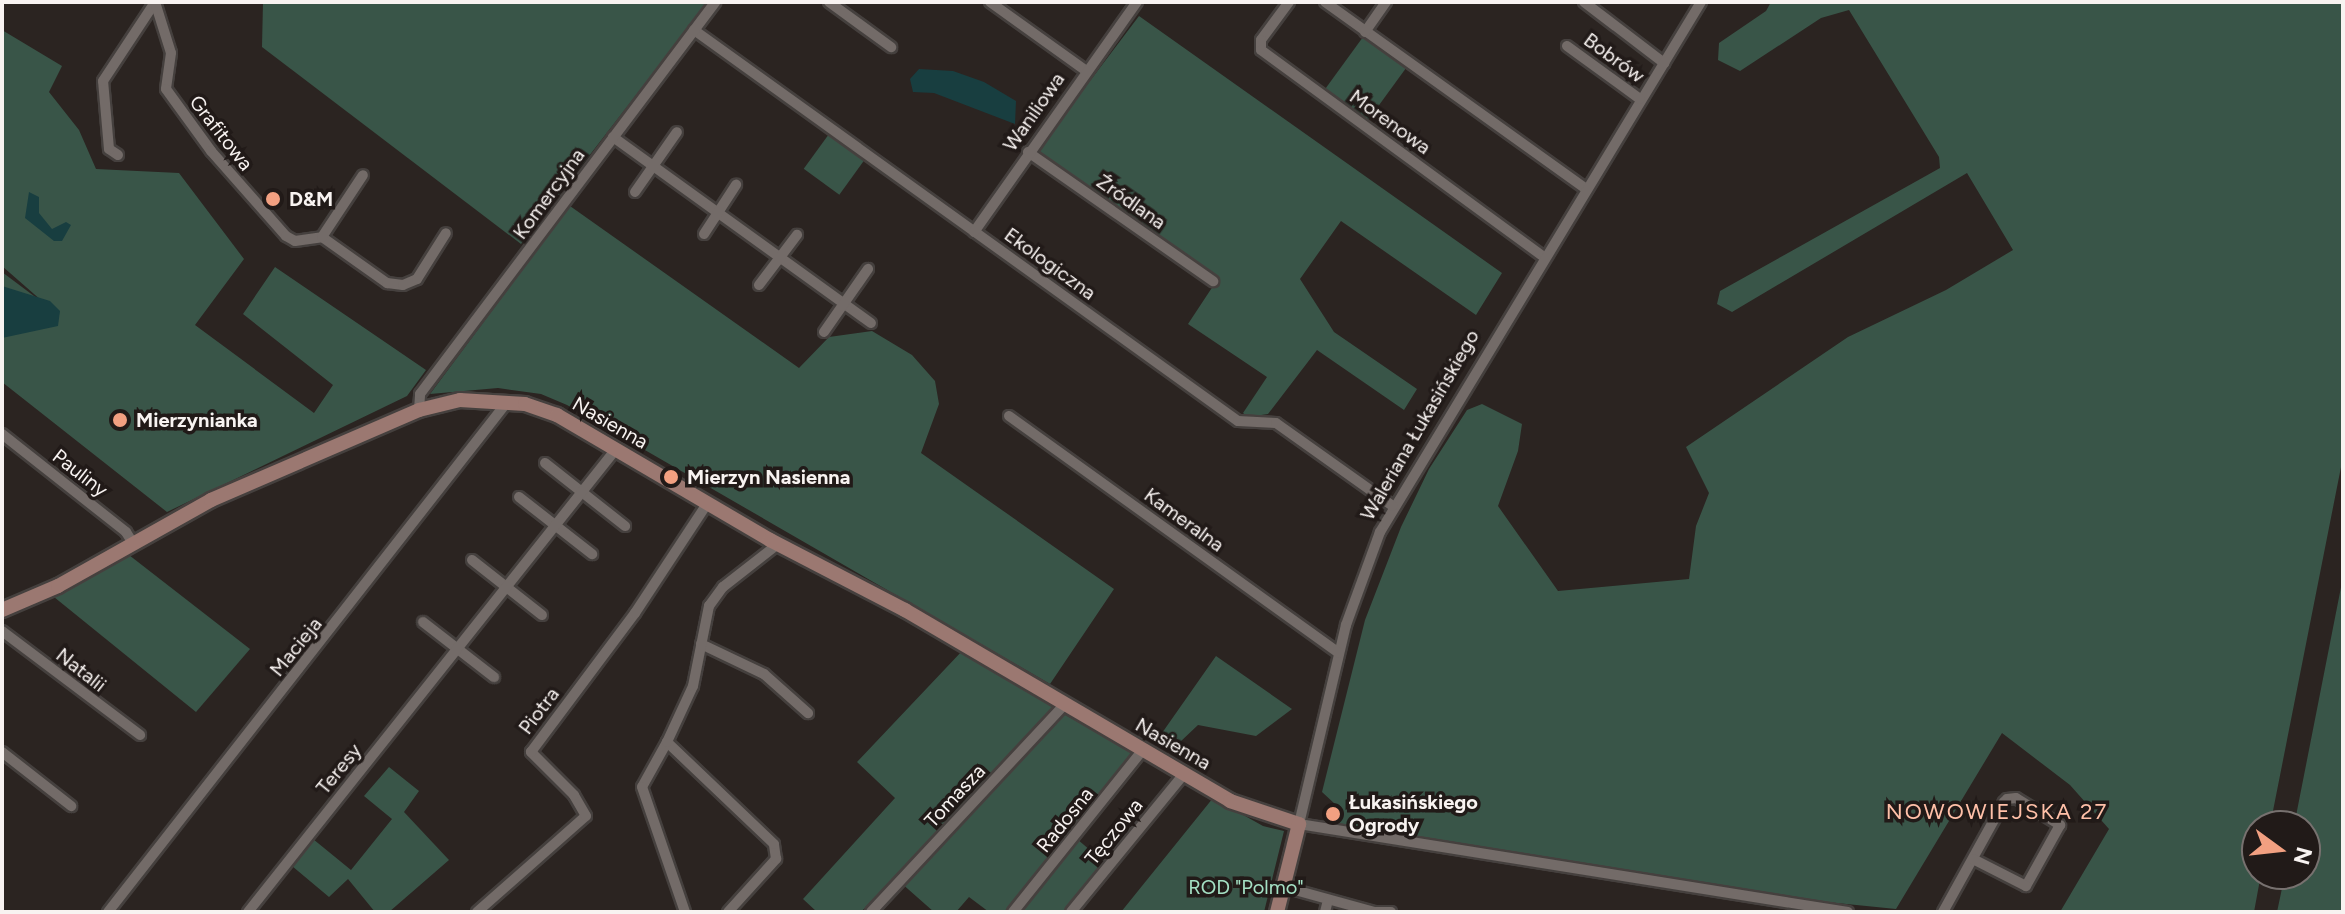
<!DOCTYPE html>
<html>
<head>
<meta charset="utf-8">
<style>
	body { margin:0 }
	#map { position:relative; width:2345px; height:914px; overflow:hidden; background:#2b2421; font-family:Figtree,sans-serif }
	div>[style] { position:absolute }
	.green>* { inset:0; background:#395548; transform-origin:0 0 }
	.water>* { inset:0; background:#183e40 }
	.roads { filter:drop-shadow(2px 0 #45403e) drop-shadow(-2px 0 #45403e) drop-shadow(0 2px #45403e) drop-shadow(0 -2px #45403e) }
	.street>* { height:10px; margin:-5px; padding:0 5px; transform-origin:5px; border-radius:5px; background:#736b68 }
	.secondary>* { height:14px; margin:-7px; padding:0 7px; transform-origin:7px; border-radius:7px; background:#9b7871 }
	.dots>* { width:22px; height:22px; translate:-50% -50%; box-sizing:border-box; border:4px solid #211a18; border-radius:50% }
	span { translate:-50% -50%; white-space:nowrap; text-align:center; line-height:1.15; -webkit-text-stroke:7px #211a18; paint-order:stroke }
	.street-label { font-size:20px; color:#f8f3f1 }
	.poi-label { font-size:20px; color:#f8f3f1; font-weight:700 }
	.left { translate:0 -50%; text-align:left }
	.park-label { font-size:20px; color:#a4e0c4 }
	.neighbourhood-label { font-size:22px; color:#ffc0a8; letter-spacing:2px }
	.frame { position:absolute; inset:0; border:4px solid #f8f3f1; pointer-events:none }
	.north { position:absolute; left:2241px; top:810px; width:80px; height:80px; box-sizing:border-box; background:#211a18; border:2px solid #77716f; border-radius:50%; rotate:105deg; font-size:22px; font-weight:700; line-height:32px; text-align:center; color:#f8f3f1 }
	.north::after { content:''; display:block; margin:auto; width:28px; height:36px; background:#f2a081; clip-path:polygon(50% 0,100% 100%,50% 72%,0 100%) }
</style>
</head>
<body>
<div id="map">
	<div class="green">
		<i style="clip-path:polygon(263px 2px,708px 2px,521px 244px,262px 47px)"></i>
		<i style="clip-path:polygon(1771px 2px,2343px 2px,2343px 457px,2270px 826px,2257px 826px,2261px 874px,2254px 912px,2060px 912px,2109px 829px,2070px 785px,2002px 733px,1896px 909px,1787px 898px,1334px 824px,1336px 805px,1322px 792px,1365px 620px,1401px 527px,1429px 469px,1467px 410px,1482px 404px,1522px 424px,1518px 451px,1498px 506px,1558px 591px,1689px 579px,1696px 526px,1709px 493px,1686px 447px,1848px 337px,1946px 290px,2013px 250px,1967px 173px,1732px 312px,1717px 304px,1720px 291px,1940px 168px,1939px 157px,1849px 10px,1821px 18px,1740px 71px,1718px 60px,1719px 43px,1766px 11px)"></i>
		<i style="clip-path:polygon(1139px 16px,1502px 273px,1476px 315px,1341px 221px,1300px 279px,1334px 332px,1417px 389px,1404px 410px,1317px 350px,1268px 414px,1248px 417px,1243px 413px,1267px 377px,1188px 324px,1219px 277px,1037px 151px)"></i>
		<i style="clip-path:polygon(2px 30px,62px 66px,49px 92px,79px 130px,96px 169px,179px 173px,244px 259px,195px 325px,314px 413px,333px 385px,243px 314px,275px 267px,426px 370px,407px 396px,167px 512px,2px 382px,2px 272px,50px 308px,2px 266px)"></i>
		<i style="left:1363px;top:37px;width:53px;height:65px;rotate:36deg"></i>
		<i style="left:829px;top:134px;width:44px;height:43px;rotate:36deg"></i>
		<i style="clip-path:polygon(570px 206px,799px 368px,829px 337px,872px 331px,912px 355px,935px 381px,939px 404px,921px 453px,1114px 589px,1050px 684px,567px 405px,541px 394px,498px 388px,430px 394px)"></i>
		<i style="clip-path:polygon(129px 555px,250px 649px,196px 712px,54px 597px)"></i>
		<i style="clip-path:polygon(2343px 577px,2343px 912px,2277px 912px,2285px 874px,2305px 874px,2305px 826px,2294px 826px)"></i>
		<i style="clip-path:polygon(963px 650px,1054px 707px,861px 912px,817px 912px,803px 899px,895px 798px,857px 762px)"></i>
		<i style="clip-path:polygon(1216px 656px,1292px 709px,1256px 736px,1198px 725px,1179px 743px,1162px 733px)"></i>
		<i style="clip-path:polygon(1062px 713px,1135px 754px,1004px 912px,989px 912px,969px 897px,956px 912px,934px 912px,900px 882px)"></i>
		<i style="clip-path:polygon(389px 767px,419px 791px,404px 812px,449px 860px,389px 912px,375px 912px,348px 879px,329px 897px,292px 866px,313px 839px,351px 870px,392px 819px,364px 796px)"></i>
		<i style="clip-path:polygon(1213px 798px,1263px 826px,1284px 831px,1264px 912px,1121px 912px)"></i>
		<i style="clip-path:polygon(1077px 839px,1104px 862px,1063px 912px,1018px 912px)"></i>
	</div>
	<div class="water">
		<i style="clip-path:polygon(919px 69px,953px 71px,984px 82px,1016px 101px,1015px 124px,934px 93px,913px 92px,910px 79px)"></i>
		<i style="clip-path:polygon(29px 192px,39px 197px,39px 213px,52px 229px,66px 222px,71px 225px,62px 241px,54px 241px,25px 218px)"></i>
		<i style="clip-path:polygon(2px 286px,50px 301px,60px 311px,58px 326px,2px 338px)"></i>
	</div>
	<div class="roads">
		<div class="street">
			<i style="left:829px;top:2px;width:77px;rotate:36deg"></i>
			<i style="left:990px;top:2px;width:117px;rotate:35.6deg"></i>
			<i style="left:1289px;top:2px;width:47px;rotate:126.4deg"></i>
			<i style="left:1261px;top:40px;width:10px;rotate:90deg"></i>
			<i style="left:1261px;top:50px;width:351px;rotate:36.2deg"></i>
			<i style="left:1325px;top:2px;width:321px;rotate:35.6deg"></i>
			<i style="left:1584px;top:2px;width:101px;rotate:37.3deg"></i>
			<i style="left:1701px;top:2px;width:620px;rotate:121.2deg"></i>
			<i style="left:1380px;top:532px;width:99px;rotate:110.1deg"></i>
			<i style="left:1346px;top:625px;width:204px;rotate:103.3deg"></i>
			<i style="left:1299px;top:824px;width:556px;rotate:9.11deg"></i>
			<i style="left:694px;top:30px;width:670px;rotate:35.71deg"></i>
			<i style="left:1238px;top:421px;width:38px;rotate:3deg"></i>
			<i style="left:1276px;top:423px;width:143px;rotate:35.4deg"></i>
			<i style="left:1365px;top:32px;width:37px;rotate:-55deg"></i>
			<i style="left:1567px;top:46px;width:90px;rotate:36deg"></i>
			<i style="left:613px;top:137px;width:318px;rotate:35.8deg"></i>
			<i style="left:1028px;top:152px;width:226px;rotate:34.9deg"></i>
			<i style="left:118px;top:155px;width:11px;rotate:-146deg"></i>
			<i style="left:109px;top:149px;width:68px;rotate:-95deg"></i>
			<i style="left:103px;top:81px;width:95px;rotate:-56.6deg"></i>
			<i style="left:155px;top:2px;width:53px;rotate:72.6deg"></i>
			<i style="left:171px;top:53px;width:36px;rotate:98deg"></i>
			<i style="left:166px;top:89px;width:77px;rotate:54deg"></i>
			<i style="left:211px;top:151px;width:113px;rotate:48.6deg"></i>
			<i style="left:286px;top:236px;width:10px;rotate:29deg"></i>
			<i style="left:295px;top:241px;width:27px;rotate:-8deg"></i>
			<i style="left:322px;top:237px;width:80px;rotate:35.3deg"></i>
			<i style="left:387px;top:283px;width:16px;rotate:7deg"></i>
			<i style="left:403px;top:285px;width:15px;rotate:-23deg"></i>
			<i style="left:417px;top:279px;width:54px;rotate:-57.8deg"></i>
			<i style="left:635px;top:192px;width:73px;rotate:-55deg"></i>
			<i style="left:974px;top:232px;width:282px;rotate:-54.7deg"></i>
			<i style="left:704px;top:234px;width:59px;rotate:-56.9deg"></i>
			<i style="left:322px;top:237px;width:74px;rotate:-56.5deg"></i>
			<i style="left:759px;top:285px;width:63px;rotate:-52.8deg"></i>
			<i style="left:824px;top:332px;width:77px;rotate:-55.1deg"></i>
			<i style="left:419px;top:410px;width:16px;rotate:-86deg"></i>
			<i style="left:420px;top:394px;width:491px;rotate:-53deg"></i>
			<i style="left:1009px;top:416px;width:406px;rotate:35.7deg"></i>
			<i style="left:2px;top:434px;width:158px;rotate:38.3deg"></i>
			<i style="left:126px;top:532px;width:13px;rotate:58deg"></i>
			<i style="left:545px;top:463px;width:102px;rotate:38.2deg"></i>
			<i style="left:519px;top:497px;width:93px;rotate:38deg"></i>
			<i style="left:472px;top:560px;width:89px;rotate:38.2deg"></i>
			<i style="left:423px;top:622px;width:90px;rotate:37.8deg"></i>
			<i style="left:2px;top:631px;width:173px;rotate:37deg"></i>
			<i style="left:701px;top:644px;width:70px;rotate:25.5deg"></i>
			<i style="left:764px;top:674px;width:59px;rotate:41.6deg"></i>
			<i style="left:667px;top:742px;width:51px;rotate:119.1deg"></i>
			<i style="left:642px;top:787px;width:132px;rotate:71deg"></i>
			<i style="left:2px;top:752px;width:88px;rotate:38deg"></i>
			<i style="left:1284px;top:887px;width:94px;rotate:15.4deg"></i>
			<i style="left:108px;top:912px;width:649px;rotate:-51.95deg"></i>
			<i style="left:248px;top:912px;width:591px;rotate:-51.52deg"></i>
			<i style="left:477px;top:912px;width:145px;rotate:-41.4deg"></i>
			<i style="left:586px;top:816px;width:24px;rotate:-120deg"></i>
			<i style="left:574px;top:795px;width:61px;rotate:-135deg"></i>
			<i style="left:531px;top:752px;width:174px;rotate:-53.2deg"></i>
			<i style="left:635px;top:613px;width:131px;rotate:-56.6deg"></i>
			<i style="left:728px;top:912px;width:72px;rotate:-47.8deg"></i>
			<i style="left:776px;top:859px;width:15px;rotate:-98deg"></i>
			<i style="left:774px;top:844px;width:148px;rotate:-136.4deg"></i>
			<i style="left:667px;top:742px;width:62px;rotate:-65.1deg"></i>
			<i style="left:693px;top:686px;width:82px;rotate:-78.7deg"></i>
			<i style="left:709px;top:606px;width:24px;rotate:-54deg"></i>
			<i style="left:723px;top:587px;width:70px;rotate:-38deg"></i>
			<i style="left:871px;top:912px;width:284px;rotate:-47deg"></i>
			<i style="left:1013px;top:912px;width:208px;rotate:-51.3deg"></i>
			<i style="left:1071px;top:912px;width:178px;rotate:-50.7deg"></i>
			<i style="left:1325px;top:912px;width:12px;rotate:-76deg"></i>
			<i style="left:1376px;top:912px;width:15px"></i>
			<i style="left:1943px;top:912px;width:126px;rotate:-61deg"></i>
			<i style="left:2004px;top:802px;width:4px;rotate:-45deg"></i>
			<i style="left:2007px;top:799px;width:9px;rotate:-6deg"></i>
			<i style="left:2016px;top:798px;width:52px;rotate:31.5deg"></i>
			<i style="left:2060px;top:825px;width:70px;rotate:119.1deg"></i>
			<i style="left:2026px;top:886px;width:59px;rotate:-153deg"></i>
		</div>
		<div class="secondary">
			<i style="left:2px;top:610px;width:61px;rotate:-23.2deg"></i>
			<i style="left:58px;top:586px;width:176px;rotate:-29.3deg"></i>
			<i style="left:211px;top:500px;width:227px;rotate:-23.4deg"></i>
			<i style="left:419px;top:410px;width:42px;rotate:-13.7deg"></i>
			<i style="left:460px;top:400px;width:65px;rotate:3.5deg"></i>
			<i style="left:525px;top:404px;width:34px;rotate:19deg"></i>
			<i style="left:557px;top:415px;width:247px;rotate:30.4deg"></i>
			<i style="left:770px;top:540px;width:152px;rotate:27.4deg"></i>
			<i style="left:905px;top:610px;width:377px;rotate:30.4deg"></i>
			<i style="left:1230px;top:801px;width:73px;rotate:18.4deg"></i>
			<i style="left:1299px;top:824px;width:91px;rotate:104deg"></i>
		</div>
	</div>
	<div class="dots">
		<i style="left:273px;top:199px;background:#f2a081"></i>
		<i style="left:120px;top:420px;background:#f2a081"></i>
		<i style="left:671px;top:477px;background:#f2a081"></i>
		<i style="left:1333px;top:814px;background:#f2a081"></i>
	</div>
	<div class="street-label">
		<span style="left:1614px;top:58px;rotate:36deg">Bobrów</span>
		<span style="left:1034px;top:112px;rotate:-55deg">Waniliowa</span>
		<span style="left:1390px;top:122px;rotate:36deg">Morenowa</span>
		<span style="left:221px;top:133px;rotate:52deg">Grafitowa</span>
		<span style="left:549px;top:194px;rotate:-54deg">Komercyjna</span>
		<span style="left:1131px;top:202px;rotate:35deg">Źródlana</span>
		<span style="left:1050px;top:264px;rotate:36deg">Ekologiczna</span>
		<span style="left:610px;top:423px;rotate:30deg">Nasienna</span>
		<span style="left:1420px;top:425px;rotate:-60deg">Waleriana Łukasińskiego</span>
		<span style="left:80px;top:473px;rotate:38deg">Pauliny</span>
		<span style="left:1184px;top:520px;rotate:36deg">Kameralna</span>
		<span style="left:296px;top:647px;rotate:-51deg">Macieja</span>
		<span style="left:81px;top:670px;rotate:38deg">Natalii</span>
		<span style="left:539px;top:711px;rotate:-53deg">Piotra</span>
		<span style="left:1173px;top:744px;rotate:30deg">Nasienna</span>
		<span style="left:339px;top:769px;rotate:-51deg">Teresy</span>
		<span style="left:955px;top:796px;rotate:-47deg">Tomasza</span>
		<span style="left:1065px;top:820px;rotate:-51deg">Radosna</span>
		<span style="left:1114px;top:832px;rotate:-51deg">Tęczowa</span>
	</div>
	<div class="poi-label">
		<span class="left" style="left:289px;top:199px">D&amp;M</span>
		<span class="left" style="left:136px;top:420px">Mierzynianka</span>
		<span class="left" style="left:687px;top:477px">Mierzyn Nasienna</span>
		<span class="left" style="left:1349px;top:814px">Łukasińskiego<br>Ogrody</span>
	</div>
	<div class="park-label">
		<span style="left:1246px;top:887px">ROD "Polmo"</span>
	</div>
	<div class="neighbourhood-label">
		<span style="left:1997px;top:812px">NOWOWIEJSKA 27</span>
	</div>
	<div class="frame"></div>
	<div class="north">N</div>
</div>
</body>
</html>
